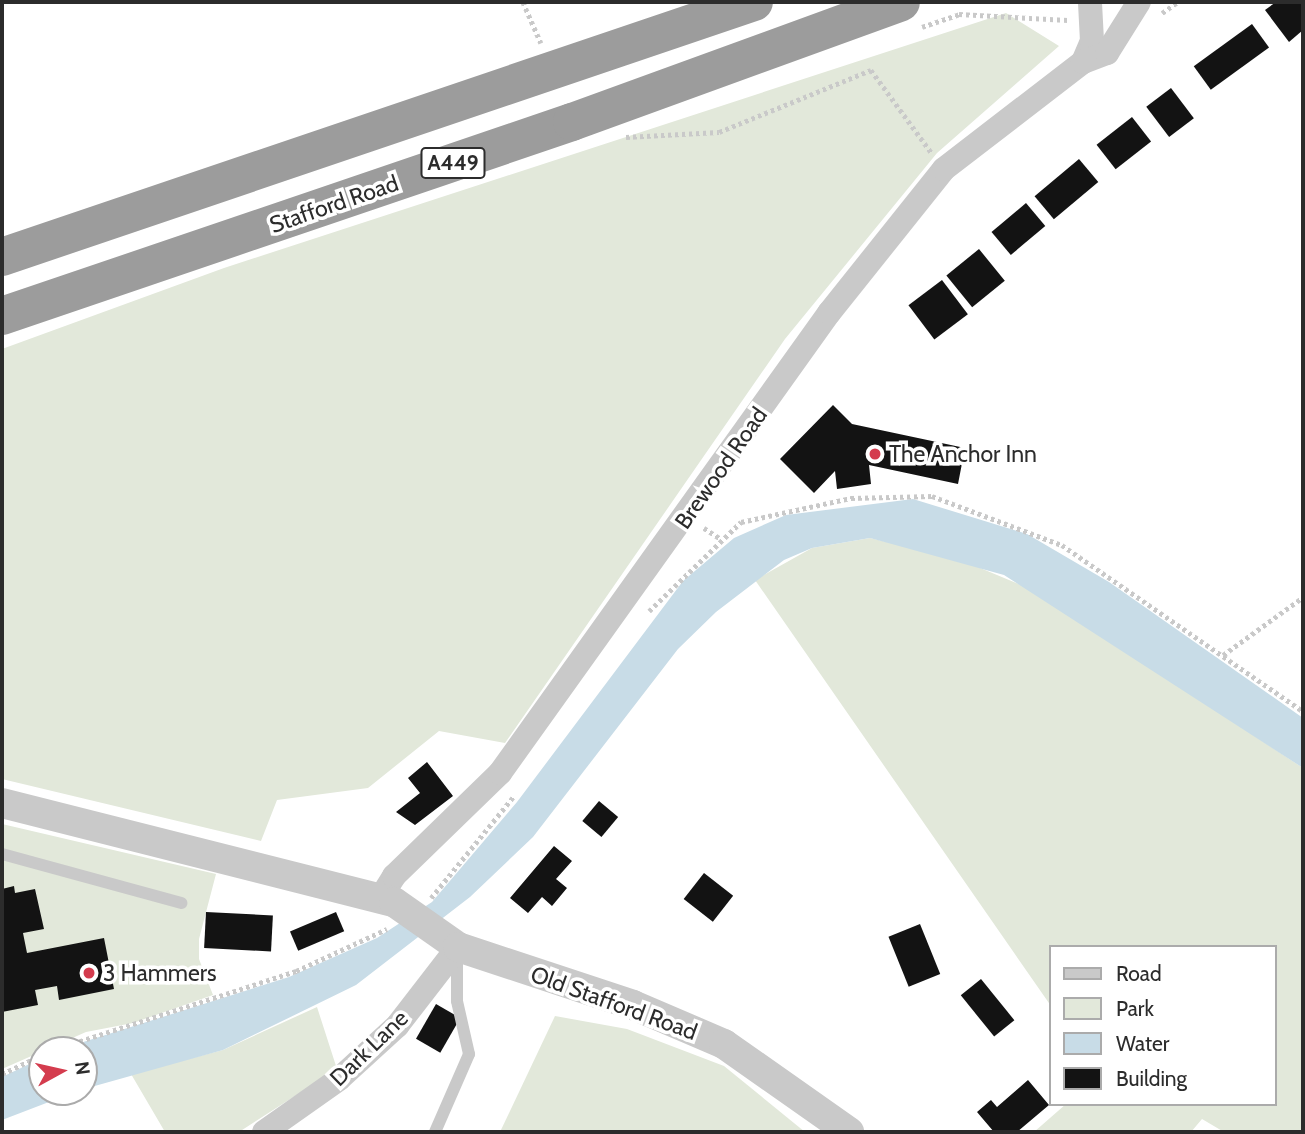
<!DOCTYPE html>
<html>
<head>
<meta charset="utf-8">
<style>
	body { margin:0 }
	#map { position:relative; width:1305px; height:1134px; overflow:hidden; background:#fff; font-family:Cabin,sans-serif }
	div>[style] { position:absolute }
	.green>* { inset:0; background:#e2e8da }
	.water>* { inset:0; background:#c8dce7 }
	.building>* { inset:0; background:#131313; transform-origin:0 0 }
	.path>* { height:4.5px; margin-top:-2.25px; transform-origin:0; background:repeating-linear-gradient(90deg,#c9c9c9 0 3.5px,transparent 0 7px) }
	.service>* { height:12px; margin:-6px; padding:0 6px; transform-origin:6px; border-radius:6px; background:#c9c9c9 }
	.minor>* { height:24px; margin:-12px; padding:0 12px; transform-origin:12px; border-radius:12px; background:#c9c9c9 }
	.tertiary>* { height:30px; margin:-15px; padding:0 15px; transform-origin:15px; border-radius:15px; background:#c9c9c9 }
	.trunk>* { height:38px; margin:-19px; padding:0 19px; transform-origin:19px; border-radius:19px; background:#9c9c9c }
	.dots>* { width:19px; height:19px; translate:-50% -50%; box-sizing:border-box; border:4px solid #fff; border-radius:50% }
	span { translate:-50% -50%; white-space:nowrap; text-align:center; line-height:1.15; -webkit-text-stroke:7px #fff; paint-order:stroke }
	.shield-label span { padding:2px 5px; background:#fff; border:2px solid; border-radius:5px; -webkit-text-stroke-width:0 }
	.shield-label { font-size:21px; color:#2c2c2c; font-weight:700 }
	.street-label { font-size:23px; color:#2c2c2c }
	.poi-label { font-size:23px; color:#2c2c2c }
	.left { translate:0 -50%; text-align:left }
	.frame { position:absolute; inset:0; border:4px solid #2c2c2c; pointer-events:none }
	.legend { position:absolute; left:1049px; top:945px; width:228px; height:161px; box-sizing:border-box; background:#fff; border:2px solid #ababab; margin:0; padding:9px 12px; list-style:none; font-size:21px; color:#2c2c2c }
	.legend li { display:flex; align-items:center; gap:14px; height:35px }
	.legend b { width:35px; border:2px solid #ababab }
	.north { position:absolute; left:28px; top:1036px; width:70px; height:70px; box-sizing:border-box; background:#fff; border:2px solid #ababab; border-radius:50%; rotate:82deg; font-size:19px; font-weight:700; line-height:28px; text-align:center; color:#2c2c2c }
	.north::after { content:''; display:block; margin:auto; width:24px; height:32px; background:#d43c4e; clip-path:polygon(50% 0,100% 100%,50% 72%,0 100%) }
</style>
</head>
<body>
<div id="map">
	<div class="green">
		<i style="clip-path:polygon(1006px 13px,1059px 46px,937px 153px,785px 339px,505px 743px,439px 731px,368px 788px,277px 800px,261px 841px,2px 779px,2px 349px,224px 268px)"></i>
		<i style="clip-path:polygon(870px 538px,961px 560px,1033px 590px,1303px 768px,1303px 1132px,1224px 1132px,1202px 1119px,1191px 1132px,1034px 1132px,1066px 1104px,1275px 1104px,1275px 947px,1051px 947px,1051px 1006px,755px 580px,812px 548px)"></i>
		<i style="clip-path:polygon(2px 824px,216px 874px,199px 939px,199px 959px,213px 995px,133px 1023px,86px 1032px,2px 1069px)"></i>
		<i style="clip-path:polygon(317px 1007px,337px 1069px,239px 1132px,165px 1132px,131px 1074px,223px 1050px)"></i>
		<i style="clip-path:polygon(555px 1016px,627px 1029px,724px 1066px,805px 1132px,500px 1132px)"></i>
	</div>
	<div class="water">
		<i style="clip-path:polygon(913px 499px,1027px 534px,1109px 582px,1303px 718px,1303px 768px,1004px 575px,870px 538px,812px 548px,784px 560px,716px 612px,678px 649px,533px 837px,470px 897px,356px 985px,223px 1050px,84px 1089px,84px 1050px,58px 1050px,289px 977px,377px 938px,432px 902px,517px 802px,683px 581px,734px 538px,786px 515px)"></i>
		<i style="clip-path:polygon(42px 1058px,42px 1092px,75px 1092px,2px 1120px,2px 1077px)"></i>
	</div>
	<div class="building">
		<i style="clip-path:polygon(1276px 2px,1303px 2px,1303px 30px,1289px 42px,1265px 10px)"></i>
		<i style="left:1252px;top:24px;width:29px;height:72px;rotate:54deg"></i>
		<i style="left:1171px;top:88px;width:38px;height:31px;rotate:53deg"></i>
		<i style="left:1132px;top:117px;width:31px;height:45px;rotate:52deg"></i>
		<i style="left:1079px;top:159px;width:30px;height:58px;rotate:50deg"></i>
		<i style="left:1026px;top:203px;width:30px;height:45px;rotate:50deg"></i>
		<i style="left:979px;top:249px;width:41px;height:42px;rotate:51deg"></i>
		<i style="left:942px;top:280px;width:43px;height:42px;rotate:53deg"></i>
		<i style="clip-path:polygon(833px 405px,852px 424px,965px 448px,958px 484px,869px 465px,871px 484px,837px 489px,835px 471px,814px 493px,780px 459px)"></i>
		<i style="clip-path:polygon(427px 762px,453px 796px,415px 825px,396px 812px,420px 793px,408px 778px)"></i>
		<i style="left:599px;top:801px;width:25px;height:26px;rotate:40deg"></i>
		<i style="clip-path:polygon(554px 846px,572px 861px,556px 879px,567px 888px,552px 906px,542px 897px,528px 913px,510px 898px)"></i>
		<i style="left:704px;top:873px;width:37px;height:33px;rotate:38deg"></i>
		<i style="clip-path:polygon(14px 886px,15px 893px,35px 889px,44px 929px,23px 933px,27px 953px,104px 938px,114px 989px,59px 1000px,57px 986px,35px 990px,38px 1005px,2px 1012px,2px 889px)"></i>
		<i style="left:206px;top:912px;width:67px;height:36px;rotate:3deg"></i>
		<i style="left:336px;top:912px;width:21px;height:50px;rotate:67deg"></i>
		<i style="left:920px;top:924px;width:54px;height:34px;rotate:68deg"></i>
		<i style="left:981px;top:979px;width:53px;height:26px;rotate:51deg"></i>
		<i style="left:436px;top:1004px;width:28px;height:40px;rotate:30deg"></i>
		<i style="clip-path:polygon(1028px 1080px,1049px 1105px,1017px 1132px,994px 1132px,977px 1112px,991px 1100px,997px 1107px)"></i>
	</div>
	<div class="path">
		<i style="left:523px;top:2px;width:45px;rotate:66.3deg"></i>
		<i style="left:1162px;top:13px;width:19px;rotate:-35deg"></i>
		<i style="left:922px;top:27px;width:39px;rotate:-19deg"></i>
		<i style="left:959px;top:14px;width:109px;rotate:3.2deg"></i>
		<i style="left:626px;top:137px;width:93px;rotate:-3.1deg"></i>
		<i style="left:719px;top:132px;width:164px;rotate:-22.2deg"></i>
		<i style="left:871px;top:70px;width:102px;rotate:53.8deg"></i>
		<i style="left:704px;top:528px;width:20px;rotate:33deg"></i>
		<i style="left:649px;top:611px;width:128px;rotate:-44.1deg"></i>
		<i style="left:741px;top:522px;width:113px;rotate:-12.3deg"></i>
		<i style="left:851px;top:498px;width:81px;rotate:-1.4deg"></i>
		<i style="left:932px;top:496px;width:139px;rotate:20.7deg"></i>
		<i style="left:1062px;top:545px;width:293px;rotate:34.6deg"></i>
		<i style="left:1223px;top:655px;width:99px;rotate:-35.9deg"></i>
		<i style="left:431px;top:898px;width:130px;rotate:-50.9deg"></i>
		<i style="left:53px;top:1050px;width:256px;rotate:-18deg"></i>
		<i style="left:296px;top:971px;width:100px;rotate:-24.8deg"></i>
		<i style="left:2px;top:1074px;width:44px;rotate:-25.4deg"></i>
	</div>
	<div class="service">
		<i style="left:2px;top:854px;width:186px;rotate:15.3deg"></i>
		<i style="left:435px;top:1132px;width:85px;rotate:-66.4deg"></i>
		<i style="left:469px;top:1054px;width:54px;rotate:-102.8deg"></i>
		<i style="left:457px;top:1001px;width:47px;rotate:-90deg"></i>
	</div>
	<div class="minor">
		<i style="left:1083px;top:62px;width:23px;rotate:-67deg"></i>
		<i style="left:1092px;top:41px;width:39px;rotate:-93deg"></i>
		<i style="left:381px;top:897px;width:25px;rotate:-58deg"></i>
		<i style="left:394px;top:876px;width:148px;rotate:-44.2deg"></i>
		<i style="left:500px;top:773px;width:566px;rotate:-54.43deg"></i>
		<i style="left:829px;top:313px;width:184px;rotate:-51.4deg"></i>
		<i style="left:944px;top:169px;width:175px;rotate:-37.6deg"></i>
		<i style="left:1083px;top:62px;width:26px;rotate:-21deg"></i>
		<i style="left:1107px;top:53px;width:60px;rotate:-57.9deg"></i>
		<i style="left:264px;top:1132px;width:92px;rotate:-35.2deg"></i>
		<i style="left:339px;top:1079px;width:79px;rotate:-42.4deg"></i>
		<i style="left:397px;top:1026px;width:100px;rotate:-52.3deg"></i>
	</div>
	<div class="tertiary">
		<i style="left:2px;top:803px;width:404px;rotate:14.2deg"></i>
		<i style="left:394px;top:902px;width:78px;rotate:35.1deg"></i>
		<i style="left:458px;top:947px;width:184px;rotate:18.3deg"></i>
		<i style="left:633px;top:1005px;width:99px;rotate:23.2deg"></i>
		<i style="left:724px;top:1044px;width:153px;rotate:35.1deg"></i>
	</div>
	<div class="trunk">
		<i style="left:2px;top:257px;width:794px;rotate:-18.73deg"></i>
		<i style="left:2px;top:316px;width:602px;rotate:-18.8deg"></i>
		<i style="left:572px;top:122px;width:350px;rotate:-20deg"></i>
	</div>
	<div class="dots">
		<i style="left:875px;top:454px;background:#d43c4e"></i>
		<i style="left:89px;top:973px;background:#d43c4e"></i>
	</div>
	<div class="shield-label">
		<span style="left:453px;top:163px">A449</span>
	</div>
	<div class="street-label">
		<span style="left:334px;top:204px;rotate:-19deg">Stafford Road</span>
		<span style="left:721px;top:468px;rotate:-55deg">Brewood Road</span>
		<span style="left:614px;top:1003px;rotate:20deg">Old Stafford Road</span>
		<span style="left:369px;top:1048px;rotate:-44deg">Dark Lane</span>
	</div>
	<div class="poi-label">
		<span class="left" style="left:889px;top:454px">The Anchor Inn</span>
		<span class="left" style="left:103px;top:973px">3 Hammers</span>
	</div>
	<div class="frame"></div>
	<ul class="legend">
	<li><b style="height:9px;background:#c9c9c9"></b>Road</li>
	<li><b style="height:19px;background:#e2e8da"></b>Park</li>
	<li><b style="height:19px;background:#c8dce7"></b>Water</li>
	<li><b style="height:19px;background:#131313"></b>Building</li>
	</ul>
	<div class="north">N</div>
</div>
</body>
</html>
